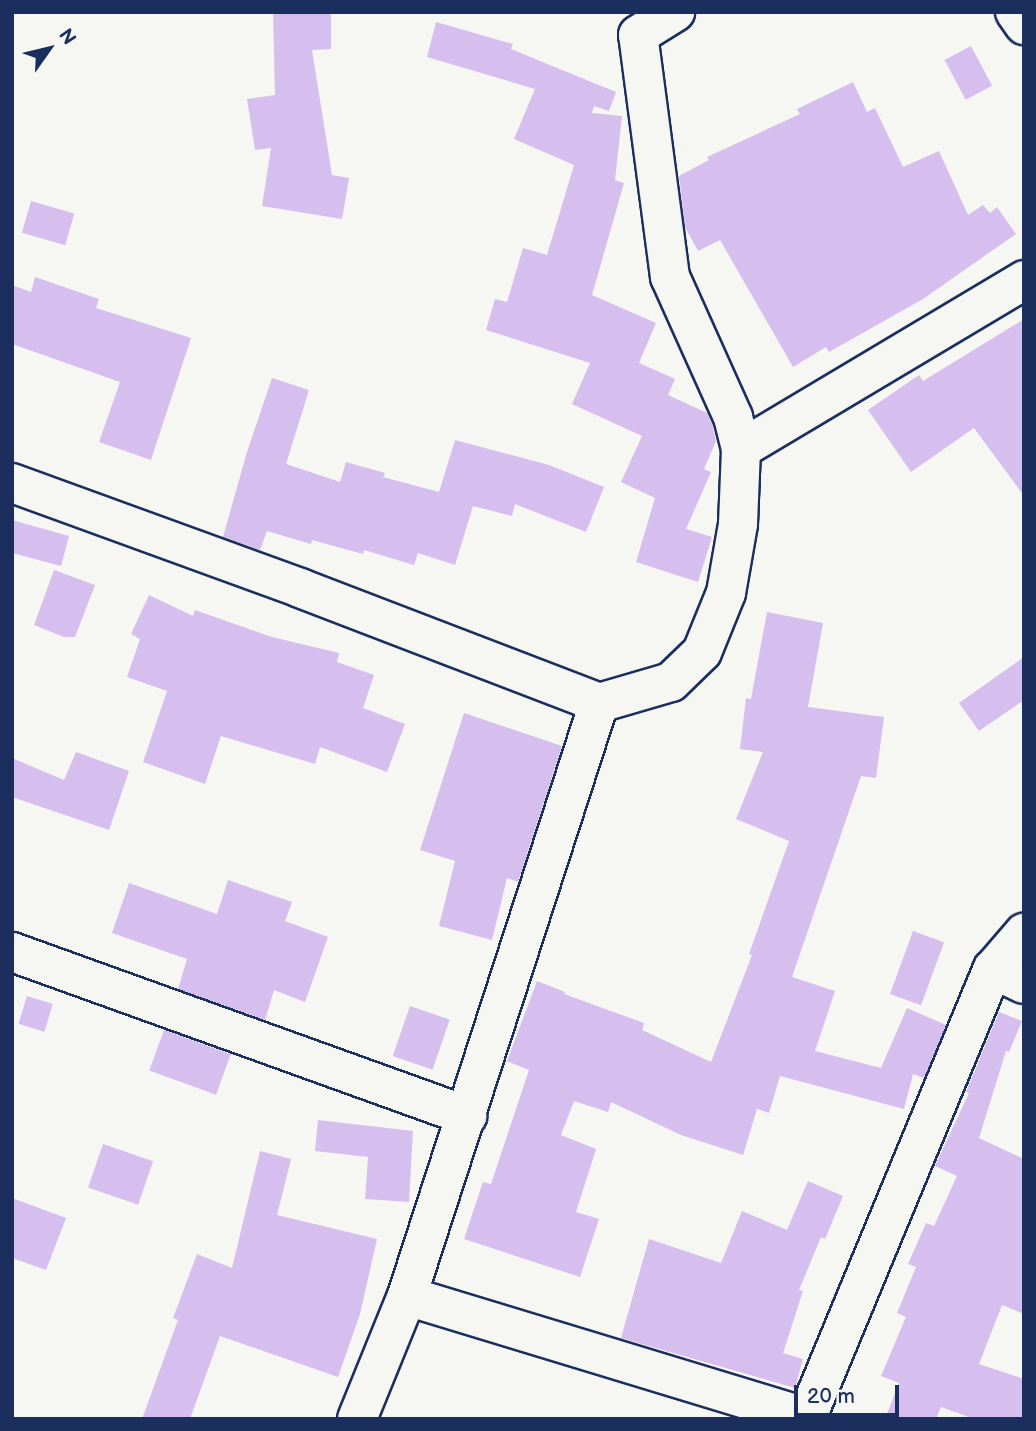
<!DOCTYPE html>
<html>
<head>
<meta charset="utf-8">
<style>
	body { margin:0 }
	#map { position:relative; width:1036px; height:1431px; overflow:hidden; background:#f6f6f2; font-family:"Balsamiq Sans",sans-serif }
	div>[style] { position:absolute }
	.building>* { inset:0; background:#d6bfee; transform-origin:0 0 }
	.roads { filter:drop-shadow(2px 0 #1b2f5e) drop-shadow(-2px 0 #1b2f5e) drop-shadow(0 2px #1b2f5e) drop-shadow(0 -2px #1b2f5e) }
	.minor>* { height:38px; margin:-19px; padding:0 19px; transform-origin:19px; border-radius:19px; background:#f6f6f2 }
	span { translate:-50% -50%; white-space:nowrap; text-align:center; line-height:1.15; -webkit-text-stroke:7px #f6f6f2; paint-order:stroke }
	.frame { position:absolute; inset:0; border:14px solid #1b2f5e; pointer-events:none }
	.north { position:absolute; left:14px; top:14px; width:70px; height:70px; -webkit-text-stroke:5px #f6f6f2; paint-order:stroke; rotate:56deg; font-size:19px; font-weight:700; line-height:28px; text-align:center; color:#1b2f5e }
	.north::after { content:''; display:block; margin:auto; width:24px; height:32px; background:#1b2f5e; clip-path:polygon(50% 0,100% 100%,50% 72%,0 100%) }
	.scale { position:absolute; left:794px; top:1385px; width:105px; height:32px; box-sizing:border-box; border:4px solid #1b2f5e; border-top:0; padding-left:9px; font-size:21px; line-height:24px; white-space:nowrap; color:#1b2f5e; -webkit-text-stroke:5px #f6f6f2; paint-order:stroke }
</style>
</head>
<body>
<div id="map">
	<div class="building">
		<i style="clip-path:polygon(273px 12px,331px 12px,331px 49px,312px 50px,332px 175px,349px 178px,342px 219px,262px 206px,271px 148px,255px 150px,247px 99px,275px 95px)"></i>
		<i style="clip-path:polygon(436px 22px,513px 44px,511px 49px,616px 92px,609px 111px,594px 106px,592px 113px,622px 116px,615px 180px,624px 183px,592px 295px,656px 323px,639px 363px,675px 379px,668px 395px,707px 413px,712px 424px,716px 441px,704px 469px,711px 472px,686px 529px,712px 537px,698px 582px,636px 562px,655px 498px,621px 482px,642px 436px,572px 404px,590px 363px,486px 330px,495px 299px,507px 302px,523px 248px,547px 255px,574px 165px,514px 139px,535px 89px,427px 57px)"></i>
		<i style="left:971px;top:46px;width:45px;height:30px;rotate:62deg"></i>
		<i style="clip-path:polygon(853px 82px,867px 112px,875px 108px,903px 167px,939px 151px,968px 215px,983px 205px,990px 213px,997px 207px,1016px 234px,923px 299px,829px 352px,826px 347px,793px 367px,720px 240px,698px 251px,685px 227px,679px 176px,709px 160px,707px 157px,800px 114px,797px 109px)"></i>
		<i style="left:31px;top:201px;width:45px;height:33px;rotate:16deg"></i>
		<i style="clip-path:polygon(35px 277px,99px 299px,96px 308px,191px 338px,151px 460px,99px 442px,120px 382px,12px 344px,12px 285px,31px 292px)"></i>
		<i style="clip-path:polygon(1024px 319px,1024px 496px,974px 428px,911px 472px,868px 410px,919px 375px,923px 381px)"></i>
		<i style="clip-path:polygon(272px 378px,309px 390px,286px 464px,340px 482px,346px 462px,385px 473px,383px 477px,439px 492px,455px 440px,549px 465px,604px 487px,586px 532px,515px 504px,512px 516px,473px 506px,455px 565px,418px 553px,414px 565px,364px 550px,363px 554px,312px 540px,311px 544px,267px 531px,260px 550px,223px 537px,247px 452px)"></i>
		<i style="clip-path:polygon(12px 520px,69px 536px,61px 566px,12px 553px)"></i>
		<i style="clip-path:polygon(54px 570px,95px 585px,75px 637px,64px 637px,34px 625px)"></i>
		<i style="clip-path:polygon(149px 595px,193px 616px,195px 610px,272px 637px,339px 653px,337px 662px,374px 675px,363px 708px,405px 724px,387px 772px,320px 747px,315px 764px,221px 736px,205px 784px,143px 762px,167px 691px,127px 677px,140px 639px,131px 634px)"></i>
		<i style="clip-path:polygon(767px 612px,823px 623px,808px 707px,884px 717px,876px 778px,861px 776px,792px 977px,835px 991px,815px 1051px,881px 1068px,907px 1008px,946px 1025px,924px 1078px,913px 1074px,904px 1109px,780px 1076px,769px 1113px,757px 1109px,743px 1155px,681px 1135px,611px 1102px,608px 1112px,574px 1101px,561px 1135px,596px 1149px,576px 1212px,599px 1219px,580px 1277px,464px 1239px,483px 1182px,491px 1184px,529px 1070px,507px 1061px,537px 981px,565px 992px,564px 994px,644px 1023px,642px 1030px,711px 1062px,752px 955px,749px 954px,789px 841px,736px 819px,763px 752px,740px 749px,746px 698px,751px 699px)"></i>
		<i style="clip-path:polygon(1024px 657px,1024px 700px,979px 731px,959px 703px)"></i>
		<i style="clip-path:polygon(464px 713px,562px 746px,518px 882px,507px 878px,492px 940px,439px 926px,455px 861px,420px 850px)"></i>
		<i style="clip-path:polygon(76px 752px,129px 771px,109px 830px,12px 797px,12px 758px,64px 780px)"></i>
		<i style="clip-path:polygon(228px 880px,292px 902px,285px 921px,328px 937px,305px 1002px,274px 990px,265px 1020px,178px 989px,187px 959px,112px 933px,129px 883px,217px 914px)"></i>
		<i style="left:913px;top:931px;width:33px;height:67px;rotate:20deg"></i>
		<i style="left:27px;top:996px;width:27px;height:29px;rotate:17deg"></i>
		<i style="left:410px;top:1006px;width:42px;height:53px;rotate:19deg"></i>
		<i style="clip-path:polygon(999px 1012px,1022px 1021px,1009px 1052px,1006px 1051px,979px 1138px,1024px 1159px,1024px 1314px,1002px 1305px,979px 1364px,1024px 1379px,1024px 1419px,974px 1419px,941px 1407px,936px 1419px,885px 1419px,899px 1383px,881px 1376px,906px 1317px,897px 1313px,916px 1267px,908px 1264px,926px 1223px,934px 1226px,957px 1176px,935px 1166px,969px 1093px,966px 1092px)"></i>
		<i style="left:164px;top:1030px;width:71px;height:43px;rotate:20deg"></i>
		<i style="clip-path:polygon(318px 1120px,413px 1131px,409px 1202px,365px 1199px,368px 1157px,315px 1151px)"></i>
		<i style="left:103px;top:1144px;width:53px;height:46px;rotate:19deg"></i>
		<i style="clip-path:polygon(260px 1151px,291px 1159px,277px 1215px,377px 1239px,360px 1314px,338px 1377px,220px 1336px,190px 1419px,142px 1419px,178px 1320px,173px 1318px,197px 1254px,232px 1268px)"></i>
		<i style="clip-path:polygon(808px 1181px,843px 1196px,825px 1239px,821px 1237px,799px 1290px,803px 1291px,783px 1353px,803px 1359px,795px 1388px,621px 1338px,649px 1239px,721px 1263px,742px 1211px,787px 1230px)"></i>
		<i style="clip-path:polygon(12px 1198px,66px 1218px,46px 1270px,12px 1258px)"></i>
	</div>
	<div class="roads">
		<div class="minor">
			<i style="left:1015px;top:12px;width:16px;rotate:55deg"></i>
			<i style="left:741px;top:449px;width:330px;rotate:-30.8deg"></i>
			<i style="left:12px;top:483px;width:307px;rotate:20deg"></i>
			<i style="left:300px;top:588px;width:320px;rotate:21deg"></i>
			<i style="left:12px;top:952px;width:484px;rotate:19.8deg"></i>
			<i style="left:993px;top:969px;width:34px;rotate:26deg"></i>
			<i style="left:407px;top:1296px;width:423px;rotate:16.9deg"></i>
			<i style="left:807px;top:1417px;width:485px;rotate:-67.5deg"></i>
			<i style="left:993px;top:969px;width:48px;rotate:-49.3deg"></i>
			<i style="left:357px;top:1419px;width:133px;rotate:-67.9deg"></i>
			<i style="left:407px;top:1296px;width:623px;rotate:-72.06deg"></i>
			<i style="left:599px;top:703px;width:75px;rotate:-16.3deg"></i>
			<i style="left:671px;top:682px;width:43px;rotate:-44.1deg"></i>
			<i style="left:702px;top:652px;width:64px;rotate:-67.9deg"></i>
			<i style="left:726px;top:593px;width:70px;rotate:-80.1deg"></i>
			<i style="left:738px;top:524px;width:75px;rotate:-87.7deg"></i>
			<i style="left:741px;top:449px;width:33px;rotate:-104deg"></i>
			<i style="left:733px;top:417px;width:154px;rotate:-114.2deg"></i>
			<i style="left:670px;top:277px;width:244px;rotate:-97.5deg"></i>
			<i style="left:638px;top:35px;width:44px;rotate:-31.9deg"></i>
		</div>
	</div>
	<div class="frame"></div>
	<div class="north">N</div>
	<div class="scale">20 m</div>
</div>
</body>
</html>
